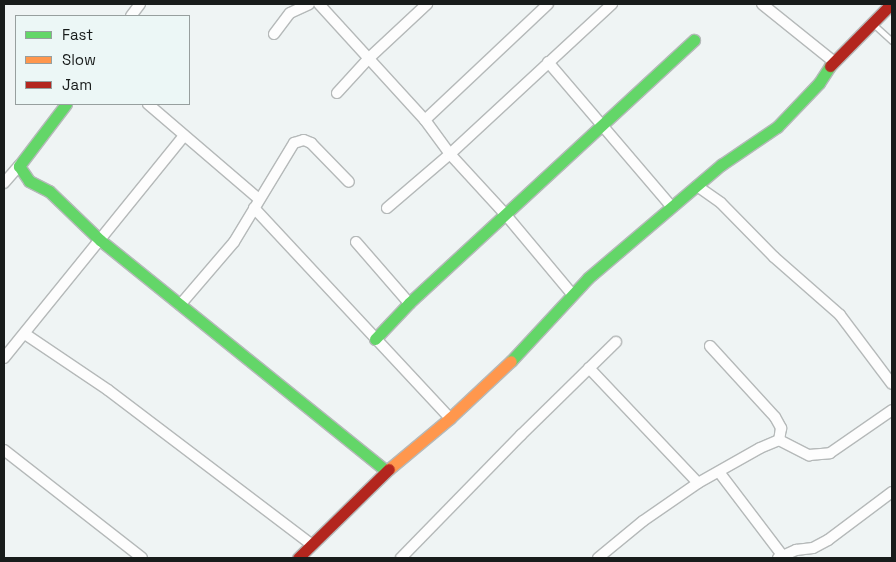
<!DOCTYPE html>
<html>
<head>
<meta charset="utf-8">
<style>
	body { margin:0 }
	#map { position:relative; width:896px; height:562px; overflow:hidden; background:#eff4f4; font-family:"Space Grotesk",sans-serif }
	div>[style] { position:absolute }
	.roads { filter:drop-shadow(1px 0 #b5b9b9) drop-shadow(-1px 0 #b5b9b9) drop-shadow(0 1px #b5b9b9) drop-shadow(0 -1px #b5b9b9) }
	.lane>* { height:5px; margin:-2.5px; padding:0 2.5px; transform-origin:2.5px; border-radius:2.5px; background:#fdfdfd }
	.street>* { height:10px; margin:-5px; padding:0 5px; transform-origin:5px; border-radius:5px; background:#fdfdfd }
	.fast>* { height:11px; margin:-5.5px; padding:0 5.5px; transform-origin:5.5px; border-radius:5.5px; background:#63d668 }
	.slow>* { height:11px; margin:-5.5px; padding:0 5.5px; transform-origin:5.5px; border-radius:5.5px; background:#ff974d }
	.jam>* { height:11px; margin:-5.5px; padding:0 5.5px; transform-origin:5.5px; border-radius:5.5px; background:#b3261e }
	span { translate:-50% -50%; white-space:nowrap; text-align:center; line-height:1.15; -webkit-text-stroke:5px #ecf7f6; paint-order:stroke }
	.frame { position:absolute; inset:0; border:5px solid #181c1b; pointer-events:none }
	.legend { position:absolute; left:15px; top:15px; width:175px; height:90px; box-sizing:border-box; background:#ecf7f6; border:1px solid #979f9e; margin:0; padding:6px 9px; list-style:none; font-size:15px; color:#181c1b }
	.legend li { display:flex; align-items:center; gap:10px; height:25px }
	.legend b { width:25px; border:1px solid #979f9e }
</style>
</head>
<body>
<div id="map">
	<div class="roads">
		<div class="lane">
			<i style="left:872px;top:23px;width:27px;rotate:42deg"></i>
		</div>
		<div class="street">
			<i style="left:319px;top:4px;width:157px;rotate:47.6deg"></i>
			<i style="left:425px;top:120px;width:42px;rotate:53.7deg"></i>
			<i style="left:450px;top:154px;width:83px;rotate:139.4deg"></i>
			<i style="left:762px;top:4px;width:91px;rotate:38.8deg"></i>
			<i style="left:131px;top:16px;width:15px;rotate:-53deg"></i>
			<i style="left:274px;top:34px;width:26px;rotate:-53deg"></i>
			<i style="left:290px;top:13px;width:21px;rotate:-25deg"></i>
			<i style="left:548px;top:62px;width:191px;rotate:49.5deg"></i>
			<i style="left:337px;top:93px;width:46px;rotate:-47.6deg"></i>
			<i style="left:368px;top:59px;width:81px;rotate:-43deg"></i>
			<i style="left:148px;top:104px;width:146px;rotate:40.6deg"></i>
			<i style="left:425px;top:120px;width:169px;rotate:-43.3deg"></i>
			<i style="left:4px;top:183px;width:23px;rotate:-49deg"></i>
			<i style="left:697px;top:186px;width:29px;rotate:35deg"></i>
			<i style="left:721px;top:203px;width:76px;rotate:45.5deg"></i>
			<i style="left:774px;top:257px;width:88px;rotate:41.3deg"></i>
			<i style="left:840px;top:315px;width:86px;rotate:53deg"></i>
			<i style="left:254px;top:208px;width:287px;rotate:47deg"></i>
			<i style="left:356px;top:242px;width:81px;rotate:49deg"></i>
			<i style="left:572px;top:294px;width:103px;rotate:-129.9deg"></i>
			<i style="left:506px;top:215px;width:83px;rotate:-132.6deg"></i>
			<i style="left:450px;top:154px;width:221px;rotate:-42.8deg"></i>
			<i style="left:180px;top:305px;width:83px;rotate:-49.4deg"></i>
			<i style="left:234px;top:242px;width:116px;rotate:-58.8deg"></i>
			<i style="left:294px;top:143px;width:10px;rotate:-17deg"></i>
			<i style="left:304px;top:140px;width:8px;rotate:23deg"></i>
			<i style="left:311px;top:143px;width:54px;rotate:45.7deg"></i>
			<i style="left:25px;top:334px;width:100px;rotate:34deg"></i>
			<i style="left:108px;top:390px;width:256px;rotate:37.2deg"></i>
			<i style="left:710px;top:346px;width:96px;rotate:47.5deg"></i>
			<i style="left:775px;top:417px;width:13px;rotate:61deg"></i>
			<i style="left:781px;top:428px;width:12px;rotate:99deg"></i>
			<i style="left:4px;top:358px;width:286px;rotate:-51deg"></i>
			<i style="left:589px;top:368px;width:158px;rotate:46.5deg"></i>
			<i style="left:4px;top:450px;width:175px;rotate:38deg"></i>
			<i style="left:719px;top:472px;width:104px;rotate:52.8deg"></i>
			<i style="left:401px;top:558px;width:172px;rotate:-45.7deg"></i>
			<i style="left:521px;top:435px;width:133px;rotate:-44.4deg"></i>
			<i style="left:598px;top:558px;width:58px;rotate:-39.4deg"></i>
			<i style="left:643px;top:521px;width:67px;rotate:-34.6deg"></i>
			<i style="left:698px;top:483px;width:71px;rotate:-29.4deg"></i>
			<i style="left:760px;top:448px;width:21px;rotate:-23deg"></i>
			<i style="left:779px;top:440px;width:34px;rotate:27deg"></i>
			<i style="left:809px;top:455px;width:21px;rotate:-5deg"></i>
			<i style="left:830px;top:453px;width:75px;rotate:-34.7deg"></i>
			<i style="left:778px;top:558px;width:20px;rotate:-24deg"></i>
			<i style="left:796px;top:550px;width:17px;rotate:-7deg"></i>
			<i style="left:813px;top:548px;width:17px;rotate:-28deg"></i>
			<i style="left:828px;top:540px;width:80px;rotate:-36.9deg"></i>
		</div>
		<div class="fast">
			<i style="left:66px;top:104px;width:78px;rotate:127.2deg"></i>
			<i style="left:19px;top:166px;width:18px;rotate:56deg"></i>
			<i style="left:29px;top:181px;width:22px;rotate:27deg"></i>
			<i style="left:49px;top:191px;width:71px;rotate:43.9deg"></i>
			<i style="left:100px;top:240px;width:368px;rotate:38.9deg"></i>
			<i style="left:375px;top:339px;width:50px;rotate:-46.6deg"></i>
			<i style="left:409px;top:303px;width:388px;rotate:-42.7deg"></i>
			<i style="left:511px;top:361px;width:113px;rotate:-47.1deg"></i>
			<i style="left:588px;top:278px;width:175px;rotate:-40.4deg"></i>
			<i style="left:721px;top:165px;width:68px;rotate:-34.2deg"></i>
			<i style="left:777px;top:127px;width:61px;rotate:-46.3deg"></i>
			<i style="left:819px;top:83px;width:20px;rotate:-57deg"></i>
		</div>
		<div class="slow">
			<i style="left:389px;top:469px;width:80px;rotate:-39.9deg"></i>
			<i style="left:450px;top:418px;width:83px;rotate:-43.1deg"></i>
		</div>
		<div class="jam">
			<i style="left:830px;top:66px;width:87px;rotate:-45.5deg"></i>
			<i style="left:298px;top:558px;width:127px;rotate:-44.4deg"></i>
		</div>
	</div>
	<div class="frame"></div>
	<ul class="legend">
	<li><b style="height:6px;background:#63d668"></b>Fast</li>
	<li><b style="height:6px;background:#ff974d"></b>Slow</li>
	<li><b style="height:6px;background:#b3261e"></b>Jam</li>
	</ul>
</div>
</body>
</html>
